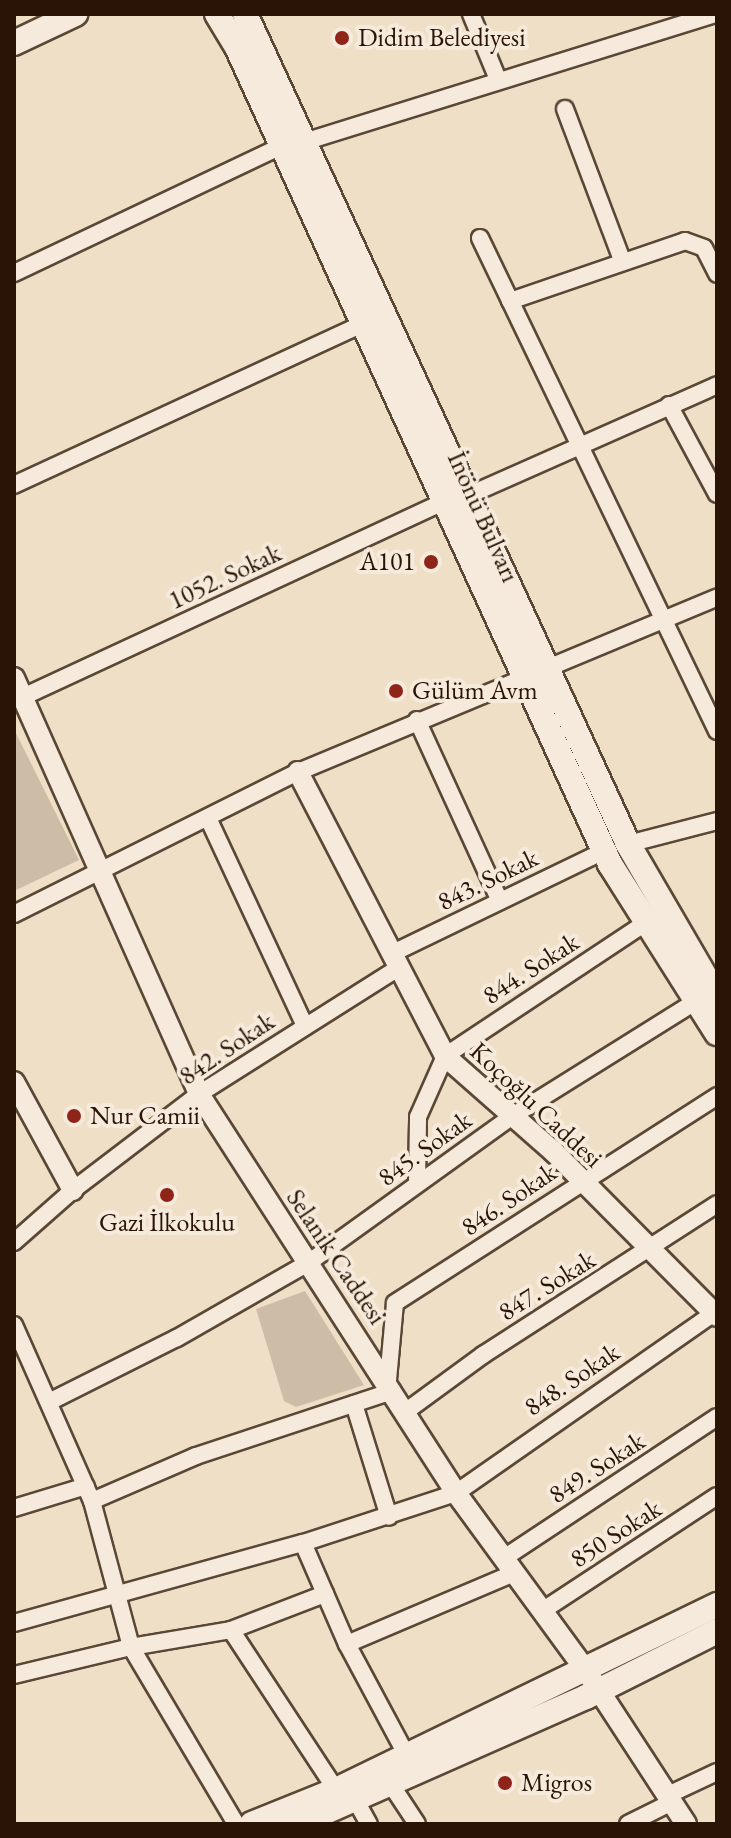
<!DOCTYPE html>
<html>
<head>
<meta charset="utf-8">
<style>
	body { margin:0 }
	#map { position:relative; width:731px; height:1838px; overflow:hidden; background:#efdfc7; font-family:"EB Garamond",serif }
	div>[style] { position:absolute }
	.green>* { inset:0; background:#cdbca6 }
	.roads { filter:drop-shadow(2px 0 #5a4736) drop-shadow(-2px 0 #5a4736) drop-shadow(0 2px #5a4736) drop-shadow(0 -2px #5a4736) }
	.minor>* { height:16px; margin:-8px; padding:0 8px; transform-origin:8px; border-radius:8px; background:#f5eadb }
	.tertiary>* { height:20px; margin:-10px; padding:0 10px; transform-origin:10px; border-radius:10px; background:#f5eadb }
	.secondary>* { height:24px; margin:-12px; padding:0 12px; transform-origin:12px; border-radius:12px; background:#f5eadb }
	.dots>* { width:22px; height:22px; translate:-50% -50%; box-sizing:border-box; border:4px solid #f5eadb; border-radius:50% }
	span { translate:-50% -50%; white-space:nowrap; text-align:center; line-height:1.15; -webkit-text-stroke:8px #f5eadb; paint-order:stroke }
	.poi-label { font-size:26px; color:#291406 }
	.left { translate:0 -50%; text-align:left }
	.right { translate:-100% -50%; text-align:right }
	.street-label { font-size:26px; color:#291406 }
	.frame { position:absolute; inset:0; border:16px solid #291406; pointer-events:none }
</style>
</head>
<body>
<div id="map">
	<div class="green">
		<i style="clip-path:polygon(14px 729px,79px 860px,14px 891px)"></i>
		<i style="clip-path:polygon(305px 1291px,364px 1385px,296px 1407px,284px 1401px,256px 1309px)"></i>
	</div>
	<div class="roads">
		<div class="minor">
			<i style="left:471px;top:14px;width:68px;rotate:67.6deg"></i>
			<i style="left:565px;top:109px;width:161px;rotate:69.3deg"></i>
			<i style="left:304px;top:142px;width:430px;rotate:-17.3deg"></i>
			<i style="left:480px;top:238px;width:547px;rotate:64.32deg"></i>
			<i style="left:14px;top:273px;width:296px;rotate:-25.4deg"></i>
			<i style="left:510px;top:301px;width:185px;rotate:-18.9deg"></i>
			<i style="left:685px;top:241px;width:20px;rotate:20deg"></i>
			<i style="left:704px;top:248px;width:29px;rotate:63deg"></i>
			<i style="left:669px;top:405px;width:101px;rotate:61.7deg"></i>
			<i style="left:14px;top:485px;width:386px;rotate:-24.8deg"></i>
			<i style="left:467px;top:496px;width:274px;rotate:-23.9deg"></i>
			<i style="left:23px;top:697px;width:466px;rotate:-24.9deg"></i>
			<i style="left:417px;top:720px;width:199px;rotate:65.4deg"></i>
			<i style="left:208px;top:818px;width:230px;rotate:65deg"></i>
			<i style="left:628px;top:844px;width:92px;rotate:-14.5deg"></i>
			<i style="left:14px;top:914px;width:318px;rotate:-26.6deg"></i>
			<i style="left:298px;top:772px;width:454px;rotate:-22.6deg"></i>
			<i style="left:393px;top:953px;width:234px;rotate:-25.8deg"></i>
			<i style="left:417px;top:1184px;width:67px;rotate:-89.1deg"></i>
			<i style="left:418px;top:1117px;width:67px;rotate:-66.1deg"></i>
			<i style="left:445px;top:1056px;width:239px;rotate:-33.6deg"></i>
			<i style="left:14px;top:1242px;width:79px;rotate:-41.4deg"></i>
			<i style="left:73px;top:1190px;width:158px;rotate:-37.3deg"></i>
			<i style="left:199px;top:1094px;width:238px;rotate:-32.3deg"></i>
			<i style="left:14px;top:1325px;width:193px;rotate:66.1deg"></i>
			<i style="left:92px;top:1501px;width:151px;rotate:75deg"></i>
			<i style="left:131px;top:1647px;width:206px;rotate:59.3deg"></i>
			<i style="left:388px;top:1380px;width:77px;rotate:-84.8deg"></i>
			<i style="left:395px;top:1303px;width:383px;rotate:-32.7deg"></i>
			<i style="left:49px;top:1402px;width:143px;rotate:-26.6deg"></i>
			<i style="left:177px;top:1338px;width:151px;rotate:-29.8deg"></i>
			<i style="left:308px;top:1263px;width:254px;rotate:-35.7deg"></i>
			<i style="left:514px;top:1115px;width:213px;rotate:-32deg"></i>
			<i style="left:354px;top:1404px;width:118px;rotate:72.8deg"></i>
			<i style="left:405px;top:1412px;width:97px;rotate:-36.2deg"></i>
			<i style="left:483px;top:1355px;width:278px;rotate:-32.8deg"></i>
			<i style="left:92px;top:1501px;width:113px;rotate:-23.4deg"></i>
			<i style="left:196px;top:1456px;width:207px;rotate:-18.3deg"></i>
			<i style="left:14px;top:1508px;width:75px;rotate:-17deg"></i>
			<i style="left:303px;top:1543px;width:110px;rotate:66.5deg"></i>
			<i style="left:347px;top:1644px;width:127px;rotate:61.8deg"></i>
			<i style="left:504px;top:1558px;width:255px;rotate:-33.5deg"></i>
			<i style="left:542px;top:1611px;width:209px;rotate:-33.3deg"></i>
			<i style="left:14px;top:1623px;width:300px;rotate:-15.5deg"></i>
			<i style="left:303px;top:1543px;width:161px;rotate:-18.1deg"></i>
			<i style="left:456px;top:1493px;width:318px;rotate:-34.9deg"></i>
			<i style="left:231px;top:1630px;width:191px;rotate:56.7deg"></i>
			<i style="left:347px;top:1644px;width:181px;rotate:-23deg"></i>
			<i style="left:14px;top:1675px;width:120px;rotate:-13.5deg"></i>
			<i style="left:131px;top:1647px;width:101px;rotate:-9.6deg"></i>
			<i style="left:231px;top:1630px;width:101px;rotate:-21deg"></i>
			<i style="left:390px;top:1783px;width:49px;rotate:56.6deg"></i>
			<i style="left:668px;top:1795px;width:54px;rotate:-25.1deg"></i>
			<i style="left:355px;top:1799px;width:29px;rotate:61deg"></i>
			<i style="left:628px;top:1824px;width:49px;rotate:-26.6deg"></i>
		</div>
		<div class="tertiary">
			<i style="left:14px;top:678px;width:455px;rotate:66deg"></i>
			<i style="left:199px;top:1094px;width:475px;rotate:57.2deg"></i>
			<i style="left:456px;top:1493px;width:218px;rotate:53.8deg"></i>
			<i style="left:585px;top:1669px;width:185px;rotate:56.9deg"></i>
			<i style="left:298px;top:772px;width:320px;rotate:62.6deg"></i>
			<i style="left:445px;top:1056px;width:145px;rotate:41.4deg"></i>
			<i style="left:554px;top:1152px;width:231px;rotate:45.2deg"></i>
			<i style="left:14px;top:1082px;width:123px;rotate:61.4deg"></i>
		</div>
		<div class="secondary">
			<i style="left:217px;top:14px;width:39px;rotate:59deg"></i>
			<i style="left:237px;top:47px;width:898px;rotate:65.46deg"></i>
			<i style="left:610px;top:864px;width:200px;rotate:57.7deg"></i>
			<i style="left:245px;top:14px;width:914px;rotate:65.23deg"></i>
			<i style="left:628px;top:844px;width:177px;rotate:59.8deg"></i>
			<i style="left:14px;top:43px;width:68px;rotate:-25.4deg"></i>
			<i style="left:252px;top:1824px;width:91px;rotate:-22deg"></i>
			<i style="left:336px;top:1790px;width:424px;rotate:-25.9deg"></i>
			<i style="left:298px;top:1824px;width:315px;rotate:-23.8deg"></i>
			<i style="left:586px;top:1697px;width:147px;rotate:-26.7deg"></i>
		</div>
	</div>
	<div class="dots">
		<i style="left:342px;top:38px;background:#8f2418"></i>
		<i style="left:431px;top:562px;background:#8f2418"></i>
		<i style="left:396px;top:691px;background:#8f2418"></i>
		<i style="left:74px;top:1116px;background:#8f2418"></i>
		<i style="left:167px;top:1195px;background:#8f2418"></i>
		<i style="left:505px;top:1783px;background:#8f2418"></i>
	</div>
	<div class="poi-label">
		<span class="left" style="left:358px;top:38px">Didim Belediyesi</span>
		<span class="right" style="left:415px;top:562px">A101</span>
		<span class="left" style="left:412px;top:691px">Gülüm Avm</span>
		<span class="left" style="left:90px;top:1116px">Nur Camii</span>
		<span style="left:167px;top:1223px">Gazi İlkokulu</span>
		<span class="left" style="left:521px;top:1783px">Migros</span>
	</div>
	<div class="street-label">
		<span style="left:483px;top:517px;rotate:66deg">İnönü Bulvarı</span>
		<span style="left:225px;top:577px;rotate:-25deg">1052. Sokak</span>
		<span style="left:488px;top:880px;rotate:-26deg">843. Sokak</span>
		<span style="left:531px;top:969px;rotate:-33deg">844. Sokak</span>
		<span style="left:227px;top:1049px;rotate:-34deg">842. Sokak</span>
		<span style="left:536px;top:1105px;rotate:43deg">Koçoğlu Caddesi</span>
		<span style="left:425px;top:1149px;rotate:-36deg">845. Sokak</span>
		<span style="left:509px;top:1200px;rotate:-34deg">846. Sokak</span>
		<span style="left:336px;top:1257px;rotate:56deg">Selanik Caddesi</span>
		<span style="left:547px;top:1286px;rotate:-32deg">847. Sokak</span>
		<span style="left:572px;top:1380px;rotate:-34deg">848. Sokak</span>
		<span style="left:597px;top:1468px;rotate:-33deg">849. Sokak</span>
		<span style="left:616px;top:1534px;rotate:-33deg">850 Sokak</span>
	</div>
	<div class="frame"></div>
</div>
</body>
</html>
